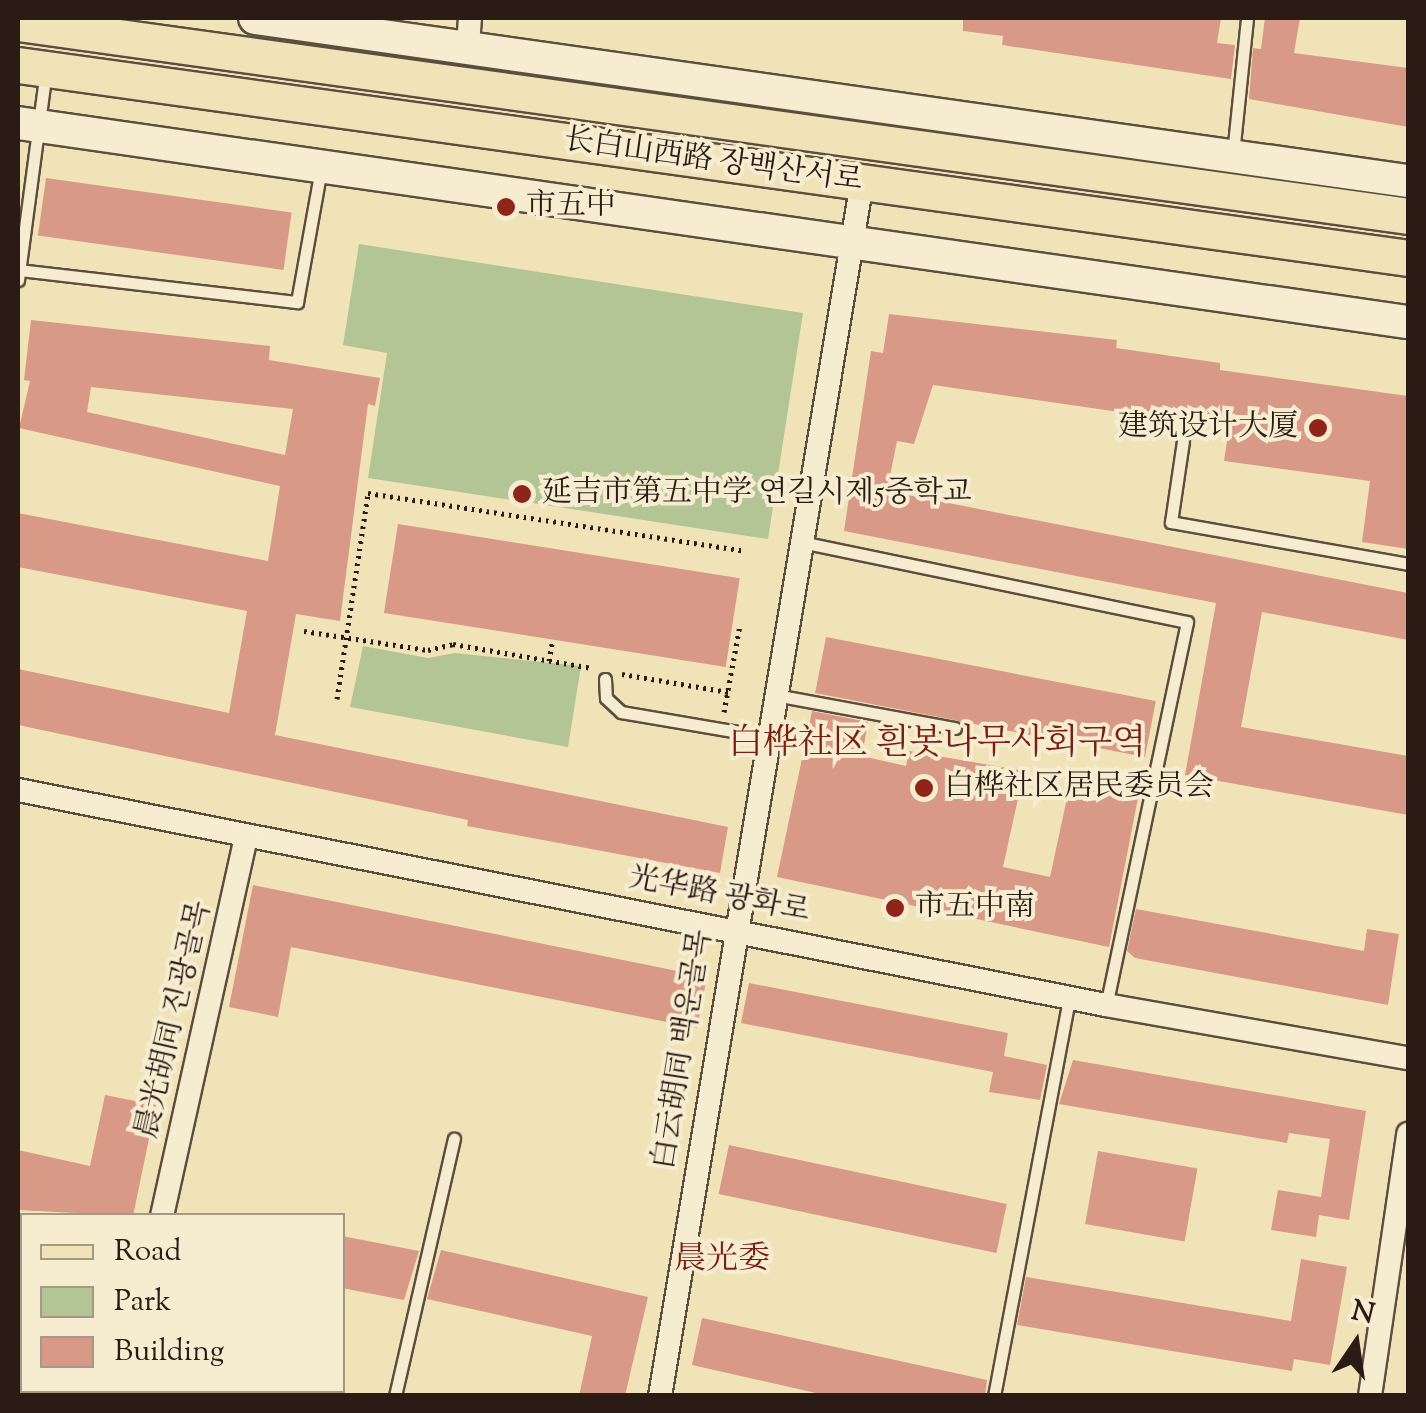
<!DOCTYPE html>
<html>
<head>
<meta charset="utf-8">
<style>
	body { margin:0 }
	#map { position:relative; width:1426px; height:1413px; overflow:hidden; background:#f1e3b8; font-family:"Sorts Mill Goudy","Noto Serif SC","Noto Serif KR",serif }
	div>[style] { position:absolute }
	.green>* { inset:0; background:#b3c594 }
	.building>* { inset:0; background:#d89987; transform-origin:0 0 }
	.path>* { height:5px; margin-top:-2.5px; transform-origin:0; background:repeating-linear-gradient(90deg,#2b1b15 0 2.5px,transparent 0 7.5px) }
	.roads { filter:drop-shadow(2px 0 #5c4d3e) drop-shadow(-2px 0 #5c4d3e) drop-shadow(0 2px #5c4d3e) drop-shadow(0 -2px #5c4d3e) }
	.lane>* { height:11px; margin:-5.5px; padding:0 5.5px; transform-origin:5.5px; border-radius:5.5px; background:#f6edd1 }
	.street>* { height:22px; margin:-11px; padding:0 11px; transform-origin:11px; border-radius:11px; background:#f6edd1 }
	.secondary>* { height:32px; margin:-16px; padding:0 16px; transform-origin:16px; border-radius:16px; background:#f6edd1 }
	.primary>* { height:35px; margin:-17.5px; padding:0 17.5px; transform-origin:17.5px; border-radius:17.5px; background:#f1e3b8 }
	.dots>* { width:28px; height:28px; translate:-50% -50%; box-sizing:border-box; border:5px solid #f6edd1; border-radius:50% }
	span { translate:-50% -50%; white-space:nowrap; text-align:center; line-height:1.15; -webkit-text-stroke:8px #f6edd1; paint-order:stroke }
	.street-label { font-size:30px; color:#2b1b15 }
	.poi-label { font-size:30px; color:#2b1b15 }
	.left { translate:0 -50%; text-align:left }
	.right { translate:-100% -50%; text-align:right }
	.neighbourhood-label { font-size:32px; color:#7a1f14 }
	.quarter-label { font-size:35px; color:#7a1f14 }
	.frame { position:absolute; inset:0; border:20px solid #2b1b15; pointer-events:none }
	.legend { position:absolute; left:20px; top:1213px; width:325px; height:180px; box-sizing:border-box; background:#f6edd1; border:2px solid #a59986; margin:0; padding:12px 18px; list-style:none; font-size:30px; color:#2b1b15 }
	.legend li { display:flex; align-items:center; gap:20px; height:50px }
	.legend b { width:50px; border:2px solid #a59986 }
	.north { position:absolute; left:1306px; top:1293px; width:100px; height:100px; -webkit-text-stroke:8px #f6edd1; paint-order:stroke; rotate:13deg; font-size:28px; font-weight:700; line-height:40px; text-align:center; color:#2b1b15 }
	.north::after { content:''; display:block; margin:auto; width:35px; height:45px; background:#2b1b15; clip-path:polygon(50% 0,100% 100%,50% 72%,0 100%) }
</style>
</head>
<body>
<div id="map">
	<div class="green">
		<i style="clip-path:polygon(359px 244px,803px 313px,768px 539px,368px 478px,387px 353px,343px 345px)"></i>
		<i style="clip-path:polygon(363px 646px,428px 658px,455px 653px,581px 666px,568px 747px,350px 707px)"></i>
	</div>
	<div class="building">
		<i style="clip-path:polygon(963px 18px,1221px 18px,1217px 43px,1235px 45px,1231px 79px,1002px 45px,1003px 36px,963px 31px)"></i>
		<i style="clip-path:polygon(1265px 18px,1300px 18px,1294px 53px,1408px 68px,1408px 127px,1249px 99px,1253px 48px,1261px 49px)"></i>
		<i style="left:46px;top:178px;width:248px;height:58px;rotate:8deg"></i>
		<i style="clip-path:polygon(889px 314px,1117px 340px,1116px 348px,1220px 363px,1220px 370px,1408px 396px,1408px 549px,1362px 542px,1370px 481px,1224px 461px,1229px 428px,933px 385px,914px 444px,897px 441px,887px 491px,1408px 593px,1408px 640px,1262px 612px,1241px 727px,1408px 756px,1408px 815px,1185px 775px,1216px 603px,844px 531px,871px 351px,883px 353px)"></i>
		<i style="clip-path:polygon(evenodd,31px 320px,270px 346px,269px 360px,380px 378px,375px 406px,368px 404px,340px 621px,296px 614px,275px 735px,728px 827px,720px 873px,467px 826px,468px 820px,18px 725px,18px 669px,229px 713px,247px 611px,18px 567px,18px 513px,268px 561px,280px 486px,19px 428px,30px 381px,24px 380px,31px 320px,91px 387px,293px 409px,285px 455px,87px 412px,91px 387px)"></i>
		<i style="left:398px;top:524px;width:346px;height:90px;rotate:9deg"></i>
		<i style="left:826px;top:637px;width:336px;height:57px;rotate:11deg"></i>
		<i style="clip-path:polygon(812px 711px,868px 722px,862px 756px,906px 766px,909px 751px,1024px 771px,1003px 867px,1050px 877px,1070px 784px,1138px 798px,1109px 947px,777px 877px)"></i>
		<i style="clip-path:polygon(253px 885px,707px 977px,697px 1028px,291px 947px,278px 1017px,229px 1007px)"></i>
		<i style="clip-path:polygon(1136px 909px,1364px 951px,1367px 929px,1399px 934px,1388px 1005px,1135px 958px,1127px 951px)"></i>
		<i style="clip-path:polygon(749px 983px,1008px 1033px,1004px 1056px,1047px 1065px,1040px 1100px,989px 1092px,993px 1072px,741px 1023px)"></i>
		<i style="clip-path:polygon(1073px 1060px,1366px 1111px,1349px 1220px,1319px 1215px,1316px 1237px,1271px 1230px,1278px 1190px,1321px 1197px,1330px 1139px,1289px 1133px,1287px 1143px,1059px 1104px)"></i>
		<i style="clip-path:polygon(105px 1095px,156px 1105px,133px 1216px,18px 1210px,18px 1150px,90px 1166px)"></i>
		<i style="left:729px;top:1145px;width:284px;height:50px;rotate:12deg"></i>
		<i style="left:1098px;top:1151px;width:101px;height:74px;rotate:10deg"></i>
		<i style="clip-path:polygon(342px 1236px,419px 1251px,404px 1300px,342px 1288px)"></i>
		<i style="clip-path:polygon(441px 1250px,648px 1297px,625px 1396px,579px 1396px,592px 1336px,427px 1299px)"></i>
		<i style="clip-path:polygon(1301px 1259px,1347px 1267px,1330px 1365px,1294px 1359px,1292px 1371px,1017px 1325px,1026px 1277px,1291px 1321px)"></i>
		<i style="clip-path:polygon(702px 1318px,987px 1380px,985px 1396px,829px 1396px,692px 1365px)"></i>
	</div>
	<div class="path">
		<i style="left:304px;top:631px;width:125px;rotate:8.7deg"></i>
		<i style="left:428px;top:650px;width:26px;rotate:-13deg"></i>
		<i style="left:453px;top:644px;width:141px;rotate:9.8deg"></i>
		<i style="left:549px;top:661px;width:22px;rotate:-80deg"></i>
		<i style="left:622px;top:674px;width:108px;rotate:9.6deg"></i>
		<i style="left:337px;top:699px;width:208px;rotate:-81.4deg"></i>
		<i style="left:368px;top:493px;width:378px;rotate:8.7deg"></i>
		<i style="left:724px;top:712px;width:88px;rotate:-79.6deg"></i>
	</div>
	<div class="roads">
		<div class="lane">
			<i style="left:1233px;top:154px;width:137px;rotate:-84.1deg"></i>
			<i style="left:19px;top:270px;width:280px;rotate:6.6deg"></i>
			<i style="left:297px;top:302px;width:136px;rotate:-79.8deg"></i>
			<i style="left:18px;top:280px;width:211px;rotate:-82.4deg"></i>
			<i style="left:1183px;top:441px;width:82px;rotate:98.4deg"></i>
			<i style="left:1171px;top:522px;width:241px;rotate:10deg"></i>
			<i style="left:801px;top:542px;width:394px;rotate:11.7deg"></i>
			<i style="left:1187px;top:622px;width:391px;rotate:101.9deg"></i>
			<i style="left:605px;top:679px;width:19px;rotate:87deg"></i>
			<i style="left:606px;top:698px;width:21px;rotate:43deg"></i>
			<i style="left:621px;top:712px;width:148px;rotate:9.7deg"></i>
			<i style="left:775px;top:695px;width:183px;rotate:10.4deg"></i>
			<i style="left:395px;top:1396px;width:264px;rotate:-77.1deg"></i>
			<i style="left:994px;top:1396px;width:405px;rotate:-79.3deg"></i>
		</div>
		<div class="street">
			<i style="left:468px;top:46px;width:28px;rotate:-86deg"></i>
			<i style="left:18px;top:790px;width:1109px;rotate:11.18deg"></i>
			<i style="left:1106px;top:1005px;width:307px;rotate:10deg"></i>
			<i style="left:162px;top:1216px;width:388px;rotate:-77.5deg"></i>
			<i style="left:122px;top:1396px;width:6px;rotate:-81deg"></i>
			<i style="left:660px;top:1396px;width:1231px;rotate:-80.55deg"></i>
			<i style="left:1370px;top:1396px;width:265px;rotate:-81.7deg"></i>
		</div>
		<div class="secondary">
			<i style="left:255px;top:18px;width:1164px;rotate:8.05deg"></i>
			<i style="left:18px;top:123px;width:1404px;rotate:8.15deg"></i>
		</div>
		<div class="primary">
			<i style="left:18px;top:23px;width:1403px;rotate:7.9deg"></i>
			<i style="left:18px;top:65px;width:1403px;rotate:7.9deg"></i>
		</div>
	</div>
	<div class="dots">
		<i style="left:506px;top:207px;background:#8f2418"></i>
		<i style="left:1318px;top:428px;background:#8f2418"></i>
		<i style="left:522px;top:494px;background:#8f2418"></i>
		<i style="left:924px;top:788px;background:#8f2418"></i>
		<i style="left:895px;top:908px;background:#8f2418"></i>
	</div>
	<div class="street-label">
		<span style="left:713px;top:162px;rotate:8deg">长白山西路 장백산서로</span>
		<span style="left:719px;top:896px;rotate:11deg">光华路 광화로</span>
		<span style="left:175px;top:1020px;rotate:-77deg">晨光胡同 진광골목</span>
		<span style="left:684px;top:1050px;rotate:-81deg">白云胡同 백운골목</span>
	</div>
	<div class="poi-label">
		<span class="left" style="left:526px;top:207px">市五中</span>
		<span class="right" style="left:1298px;top:428px">建筑设计大厦</span>
		<span class="left" style="left:542px;top:494px">延吉市第五中学 연길시제5중학교</span>
		<span class="left" style="left:944px;top:788px">白桦社区居民委员会</span>
		<span class="left" style="left:915px;top:908px">市五中南</span>
	</div>
	<div class="neighbourhood-label">
		<span style="left:722px;top:1260px">晨光委</span>
	</div>
	<div class="quarter-label">
		<span style="left:937px;top:745px">白桦社区 흰봇나무사회구역</span>
	</div>
	<div class="frame"></div>
	<ul class="legend">
	<li><b style="height:12px;background:#f1e3b8"></b>Road</li>
	<li><b style="height:28px;background:#b3c594"></b>Park</li>
	<li><b style="height:28px;background:#d89987"></b>Building</li>
	</ul>
	<div class="north">N</div>
</div>
</body>
</html>
